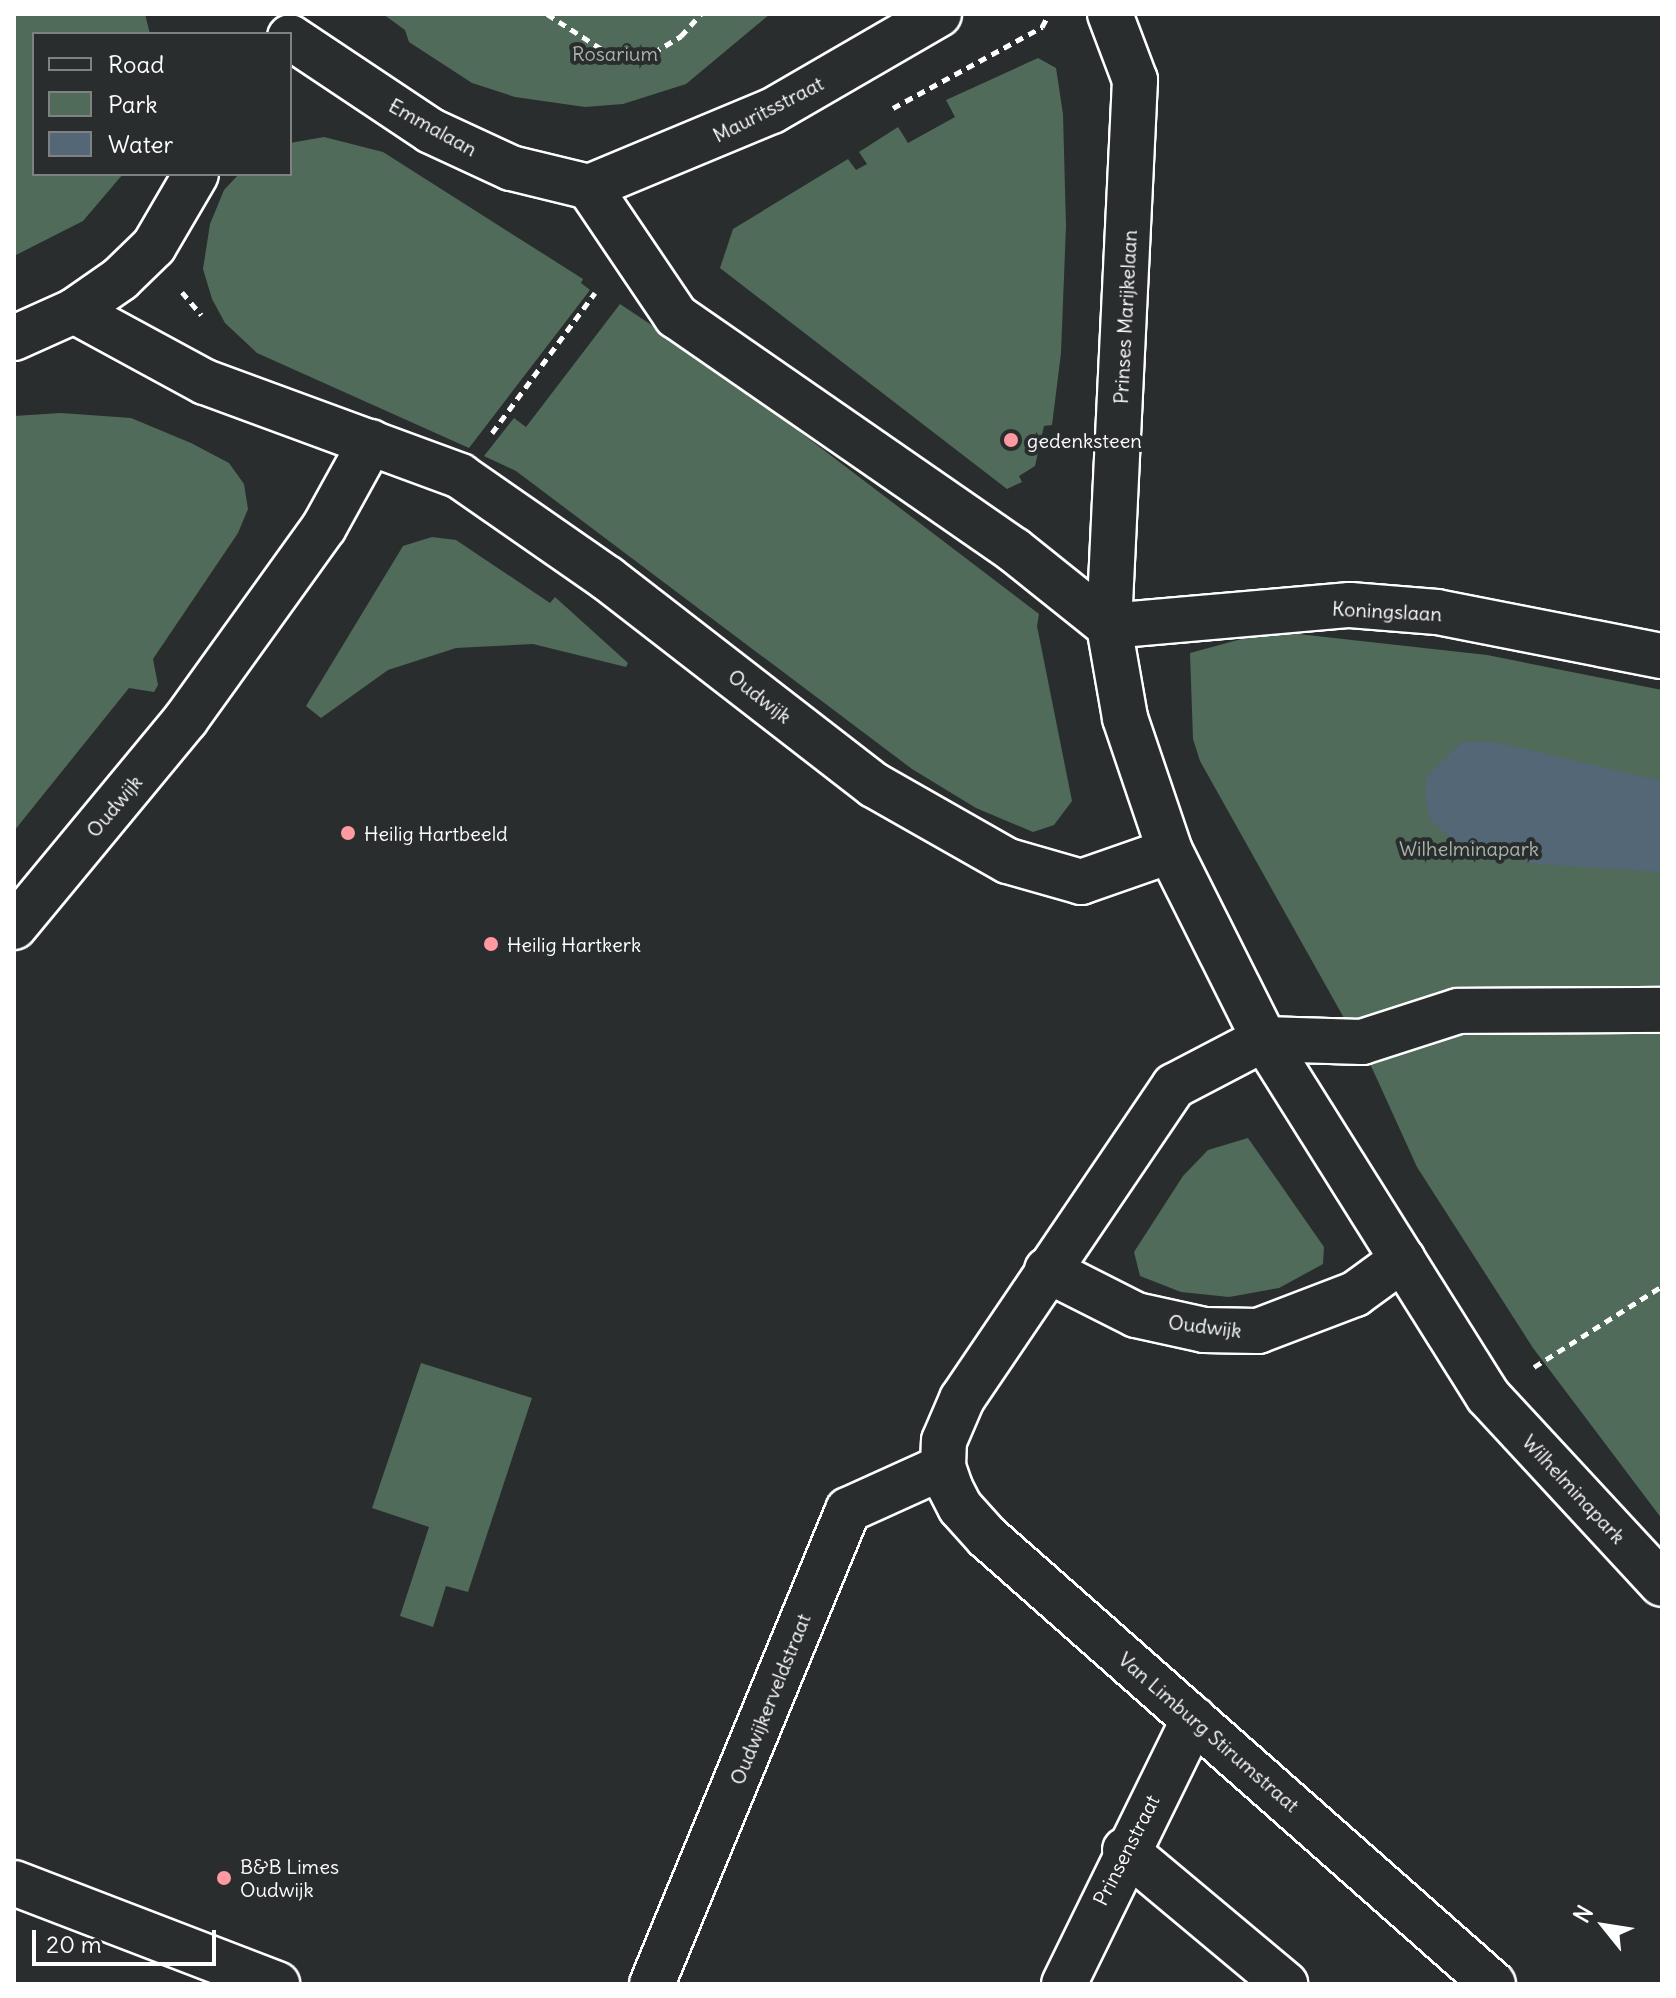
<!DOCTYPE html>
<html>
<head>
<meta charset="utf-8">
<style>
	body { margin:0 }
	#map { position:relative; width:1676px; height:1998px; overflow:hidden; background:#2a2d2e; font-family:Delius,sans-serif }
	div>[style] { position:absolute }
	.green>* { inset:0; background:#506b5a }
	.water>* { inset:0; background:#536776 }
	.path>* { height:5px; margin-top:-2.5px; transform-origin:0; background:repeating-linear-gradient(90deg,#fff 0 8px,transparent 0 14px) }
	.roads { filter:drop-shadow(2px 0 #fff) drop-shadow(-2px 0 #fff) drop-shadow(0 2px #fff) drop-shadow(0 -2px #fff) }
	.minor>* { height:44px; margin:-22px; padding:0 22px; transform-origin:22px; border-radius:22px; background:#2a2d2e }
	.dots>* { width:22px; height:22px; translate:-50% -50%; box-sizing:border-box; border:4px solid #2a2d2e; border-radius:50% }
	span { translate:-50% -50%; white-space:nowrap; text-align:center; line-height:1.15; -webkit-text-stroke:8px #2a2d2e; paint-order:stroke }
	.park-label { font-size:20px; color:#a8b5ac }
	.street-label { font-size:20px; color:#fff }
	.poi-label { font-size:20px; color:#fff }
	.left { translate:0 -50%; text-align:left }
	.frame { position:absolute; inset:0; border:16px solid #fff; pointer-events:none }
	.legend { position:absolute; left:32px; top:32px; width:260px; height:144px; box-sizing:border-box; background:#2a2d2e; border:2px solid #7f8182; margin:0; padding:10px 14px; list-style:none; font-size:24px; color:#fff }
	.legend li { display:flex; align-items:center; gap:16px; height:40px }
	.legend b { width:40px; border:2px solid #7f8182 }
	.north { position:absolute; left:1564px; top:1886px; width:80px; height:80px; -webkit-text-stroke:6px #2a2d2e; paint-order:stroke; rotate:300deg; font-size:22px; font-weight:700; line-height:32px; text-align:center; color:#fff }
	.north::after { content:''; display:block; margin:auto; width:28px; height:36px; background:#fff; clip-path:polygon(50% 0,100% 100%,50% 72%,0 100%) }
	.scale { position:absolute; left:32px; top:1930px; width:184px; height:36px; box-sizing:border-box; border:4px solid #fff; border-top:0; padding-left:10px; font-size:24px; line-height:28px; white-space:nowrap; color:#fff; -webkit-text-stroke:6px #2a2d2e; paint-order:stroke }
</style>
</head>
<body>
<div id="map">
	<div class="green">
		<i style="clip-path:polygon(14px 14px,145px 14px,150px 34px,34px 34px,34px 174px,123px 174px,83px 221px,14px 256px)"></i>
		<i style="clip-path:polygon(383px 14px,770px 14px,686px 84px,623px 104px,585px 107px,515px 97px,472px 83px,409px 42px,405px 30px)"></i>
		<i style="clip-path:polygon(1038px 58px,1056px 68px,1063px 114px,1066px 226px,1061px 353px,1052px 425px,1044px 426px,1035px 466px,1019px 476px,1022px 482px,1007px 489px,720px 268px,733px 229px,848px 159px,856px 170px,867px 164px,859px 152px,898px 127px,908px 143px,955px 117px,946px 100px)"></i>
		<i style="clip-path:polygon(324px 137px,383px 152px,583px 279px,581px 283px,590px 290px,469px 448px,257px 353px,225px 323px,212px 299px,203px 269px,210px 224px,224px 190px,239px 174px,290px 174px,290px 143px)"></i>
		<i style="clip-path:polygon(620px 304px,656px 328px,661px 326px,1039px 614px,1037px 626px,1072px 801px,1054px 825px,1033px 832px,976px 808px,912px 769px,516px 471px,484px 456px,514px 418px,526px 427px)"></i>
		<i style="clip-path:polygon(61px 413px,131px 418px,191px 443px,229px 463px,244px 484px,248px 509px,238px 533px,153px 659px,158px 685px,154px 692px,129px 688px,14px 831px,14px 416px)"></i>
		<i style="clip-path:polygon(432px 537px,456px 540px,550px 603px,555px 597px,628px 663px,626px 667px,533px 644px,456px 648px,388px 670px,321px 718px,306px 706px,403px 546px)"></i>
		<i style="clip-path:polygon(1271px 631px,1487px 655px,1662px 690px,1662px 1519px,1533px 1348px,1417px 1167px,1372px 1068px,1200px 761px,1193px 739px,1190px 653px)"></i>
		<i style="clip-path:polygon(1248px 1138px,1324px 1247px,1323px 1264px,1279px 1288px,1229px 1297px,1181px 1292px,1140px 1276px,1134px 1252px,1183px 1176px,1208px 1150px)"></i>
		<i style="clip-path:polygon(421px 1363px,532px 1398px,468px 1592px,446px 1586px,433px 1627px,400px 1616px,429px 1527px,372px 1508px)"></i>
	</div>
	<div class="water">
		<i style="clip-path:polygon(1462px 742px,1495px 742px,1662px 781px,1662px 872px,1538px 864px,1462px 849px,1429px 818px,1425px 793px,1427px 776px)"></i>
	</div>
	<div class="path">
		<i style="left:547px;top:14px;width:72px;rotate:32.6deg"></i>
		<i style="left:608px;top:53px;width:45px"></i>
		<i style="left:653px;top:53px;width:33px;rotate:-31deg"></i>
		<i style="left:681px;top:36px;width:30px;rotate:-48deg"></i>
		<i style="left:893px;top:108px;width:170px;rotate:-28.5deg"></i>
		<i style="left:1042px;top:27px;width:15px;rotate:-62deg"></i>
		<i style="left:182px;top:292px;width:30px;rotate:50deg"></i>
		<i style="left:492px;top:433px;width:174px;rotate:-53.7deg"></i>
		<i style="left:1534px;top:1367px;width:151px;rotate:-32.3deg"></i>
	</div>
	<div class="roads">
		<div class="minor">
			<i style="left:1110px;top:14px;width:71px;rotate:69.3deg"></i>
			<i style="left:1135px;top:80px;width:547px;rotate:92.73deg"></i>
			<i style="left:1109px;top:626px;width:93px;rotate:80.1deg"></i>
			<i style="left:1125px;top:718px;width:140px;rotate:71.3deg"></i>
			<i style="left:1170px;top:851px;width:210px;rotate:63.4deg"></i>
			<i style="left:1264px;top:1039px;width:421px;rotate:57.9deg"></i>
			<i style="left:1488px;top:1396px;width:256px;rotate:47.2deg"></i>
			<i style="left:290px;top:37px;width:169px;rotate:33.7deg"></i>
			<i style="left:431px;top:131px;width:88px;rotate:24.8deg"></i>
			<i style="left:511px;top:168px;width:80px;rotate:13.7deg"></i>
			<i style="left:589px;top:187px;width:156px;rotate:56deg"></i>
			<i style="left:676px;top:316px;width:411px;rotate:34.7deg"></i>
			<i style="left:1014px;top:550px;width:122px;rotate:38.7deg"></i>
			<i style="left:589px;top:187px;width:198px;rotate:-22.6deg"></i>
			<i style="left:772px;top:111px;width:193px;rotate:-30.1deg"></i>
			<i style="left:74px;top:311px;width:149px;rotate:28.5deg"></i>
			<i style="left:205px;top:382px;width:272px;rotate:20.2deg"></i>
			<i style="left:460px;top:476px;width:179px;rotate:34.8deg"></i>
			<i style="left:607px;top:578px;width:338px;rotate:37.8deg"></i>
			<i style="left:874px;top:785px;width:154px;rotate:29.6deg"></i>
			<i style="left:1008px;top:861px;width:76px;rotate:16deg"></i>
			<i style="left:1081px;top:882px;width:94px;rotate:-19.2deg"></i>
			<i style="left:14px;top:338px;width:66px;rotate:-24.2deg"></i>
			<i style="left:74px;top:311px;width:56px;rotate:-34.8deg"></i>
			<i style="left:120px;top:279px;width:47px;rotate:-44.1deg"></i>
			<i style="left:154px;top:246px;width:83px;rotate:-59.7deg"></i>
			<i style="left:1109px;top:626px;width:242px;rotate:-5deg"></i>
			<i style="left:1350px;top:605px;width:87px;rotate:4.6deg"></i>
			<i style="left:1437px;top:612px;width:229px;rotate:11.1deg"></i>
			<i style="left:14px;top:927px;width:270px;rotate:-50.4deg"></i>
			<i style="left:186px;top:719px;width:236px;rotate:-54.3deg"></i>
			<i style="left:324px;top:527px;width:97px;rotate:-61.1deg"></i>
			<i style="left:1047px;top:1270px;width:100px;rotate:26.8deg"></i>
			<i style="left:1136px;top:1315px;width:70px;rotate:12.4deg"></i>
			<i style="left:1204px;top:1330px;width:54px;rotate:1.1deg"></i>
			<i style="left:1258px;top:1331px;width:104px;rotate:-20.9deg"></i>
			<i style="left:1355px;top:1294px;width:59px;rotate:-36.1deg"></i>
			<i style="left:1125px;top:1850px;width:209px;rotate:39.9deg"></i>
			<i style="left:14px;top:1883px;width:282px;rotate:21deg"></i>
			<i style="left:652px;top:1984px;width:513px;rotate:-67.53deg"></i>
			<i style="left:848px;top:1510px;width:104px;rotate:-24.4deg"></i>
			<i style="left:1064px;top:1984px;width:295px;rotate:-63.9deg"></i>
			<i style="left:1493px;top:1984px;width:675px;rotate:-138.54deg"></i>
			<i style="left:987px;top:1537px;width:40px;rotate:-132deg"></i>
			<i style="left:960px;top:1507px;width:22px;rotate:-117deg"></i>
			<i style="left:950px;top:1487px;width:21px;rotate:-109deg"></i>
			<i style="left:943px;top:1467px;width:26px;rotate:-88deg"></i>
			<i style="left:944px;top:1441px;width:46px;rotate:-66.8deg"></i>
			<i style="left:962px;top:1399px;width:378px;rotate:-55.9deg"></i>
			<i style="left:1174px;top:1086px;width:102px;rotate:-27.6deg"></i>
			<i style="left:1264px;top:1039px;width:98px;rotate:1.8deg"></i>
			<i style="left:1362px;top:1042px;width:101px;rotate:-17.9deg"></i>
			<i style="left:1458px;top:1011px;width:204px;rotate:-0.3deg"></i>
		</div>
	</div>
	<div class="dots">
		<i style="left:1011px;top:440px;background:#ff9aa2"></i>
		<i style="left:348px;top:833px;background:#ff9aa2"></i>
		<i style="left:491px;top:944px;background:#ff9aa2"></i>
		<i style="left:224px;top:1878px;background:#ff9aa2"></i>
	</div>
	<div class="park-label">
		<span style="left:615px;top:53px">Rosarium</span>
		<span style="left:1469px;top:848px">Wilhelminapark</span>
	</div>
	<div class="street-label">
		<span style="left:768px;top:109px;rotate:-27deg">Mauritsstraat</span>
		<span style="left:433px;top:127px;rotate:29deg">Emmalaan</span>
		<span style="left:1125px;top:317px;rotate:-87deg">Prinses Marijkelaan</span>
		<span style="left:1387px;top:611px;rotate:3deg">Koningslaan</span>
		<span style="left:760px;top:696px;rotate:38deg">Oudwijk</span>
		<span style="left:114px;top:806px;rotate:-50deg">Oudwijk</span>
		<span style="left:1205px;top:1326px;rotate:7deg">Oudwijk</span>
		<span style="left:1574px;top:1489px;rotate:47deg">Wilhelminapark</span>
		<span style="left:770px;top:1699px;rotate:-68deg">Oudwijkerveldstraat</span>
		<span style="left:1209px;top:1732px;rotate:41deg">Van Limburg Stirumstraat</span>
		<span style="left:1126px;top:1850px;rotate:-63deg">Prinsenstraat</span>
	</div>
	<div class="poi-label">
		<span class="left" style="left:1027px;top:440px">gedenksteen</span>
		<span class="left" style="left:364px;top:833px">Heilig Hartbeeld</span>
		<span class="left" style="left:507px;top:944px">Heilig Hartkerk</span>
		<span class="left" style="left:240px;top:1878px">B&amp;B Limes<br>Oudwijk</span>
	</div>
	<div class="frame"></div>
	<ul class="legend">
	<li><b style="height:10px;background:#2a2d2e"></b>Road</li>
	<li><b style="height:22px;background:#506b5a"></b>Park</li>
	<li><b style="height:22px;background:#536776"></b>Water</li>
	</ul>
	<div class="north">N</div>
	<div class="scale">20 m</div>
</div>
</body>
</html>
